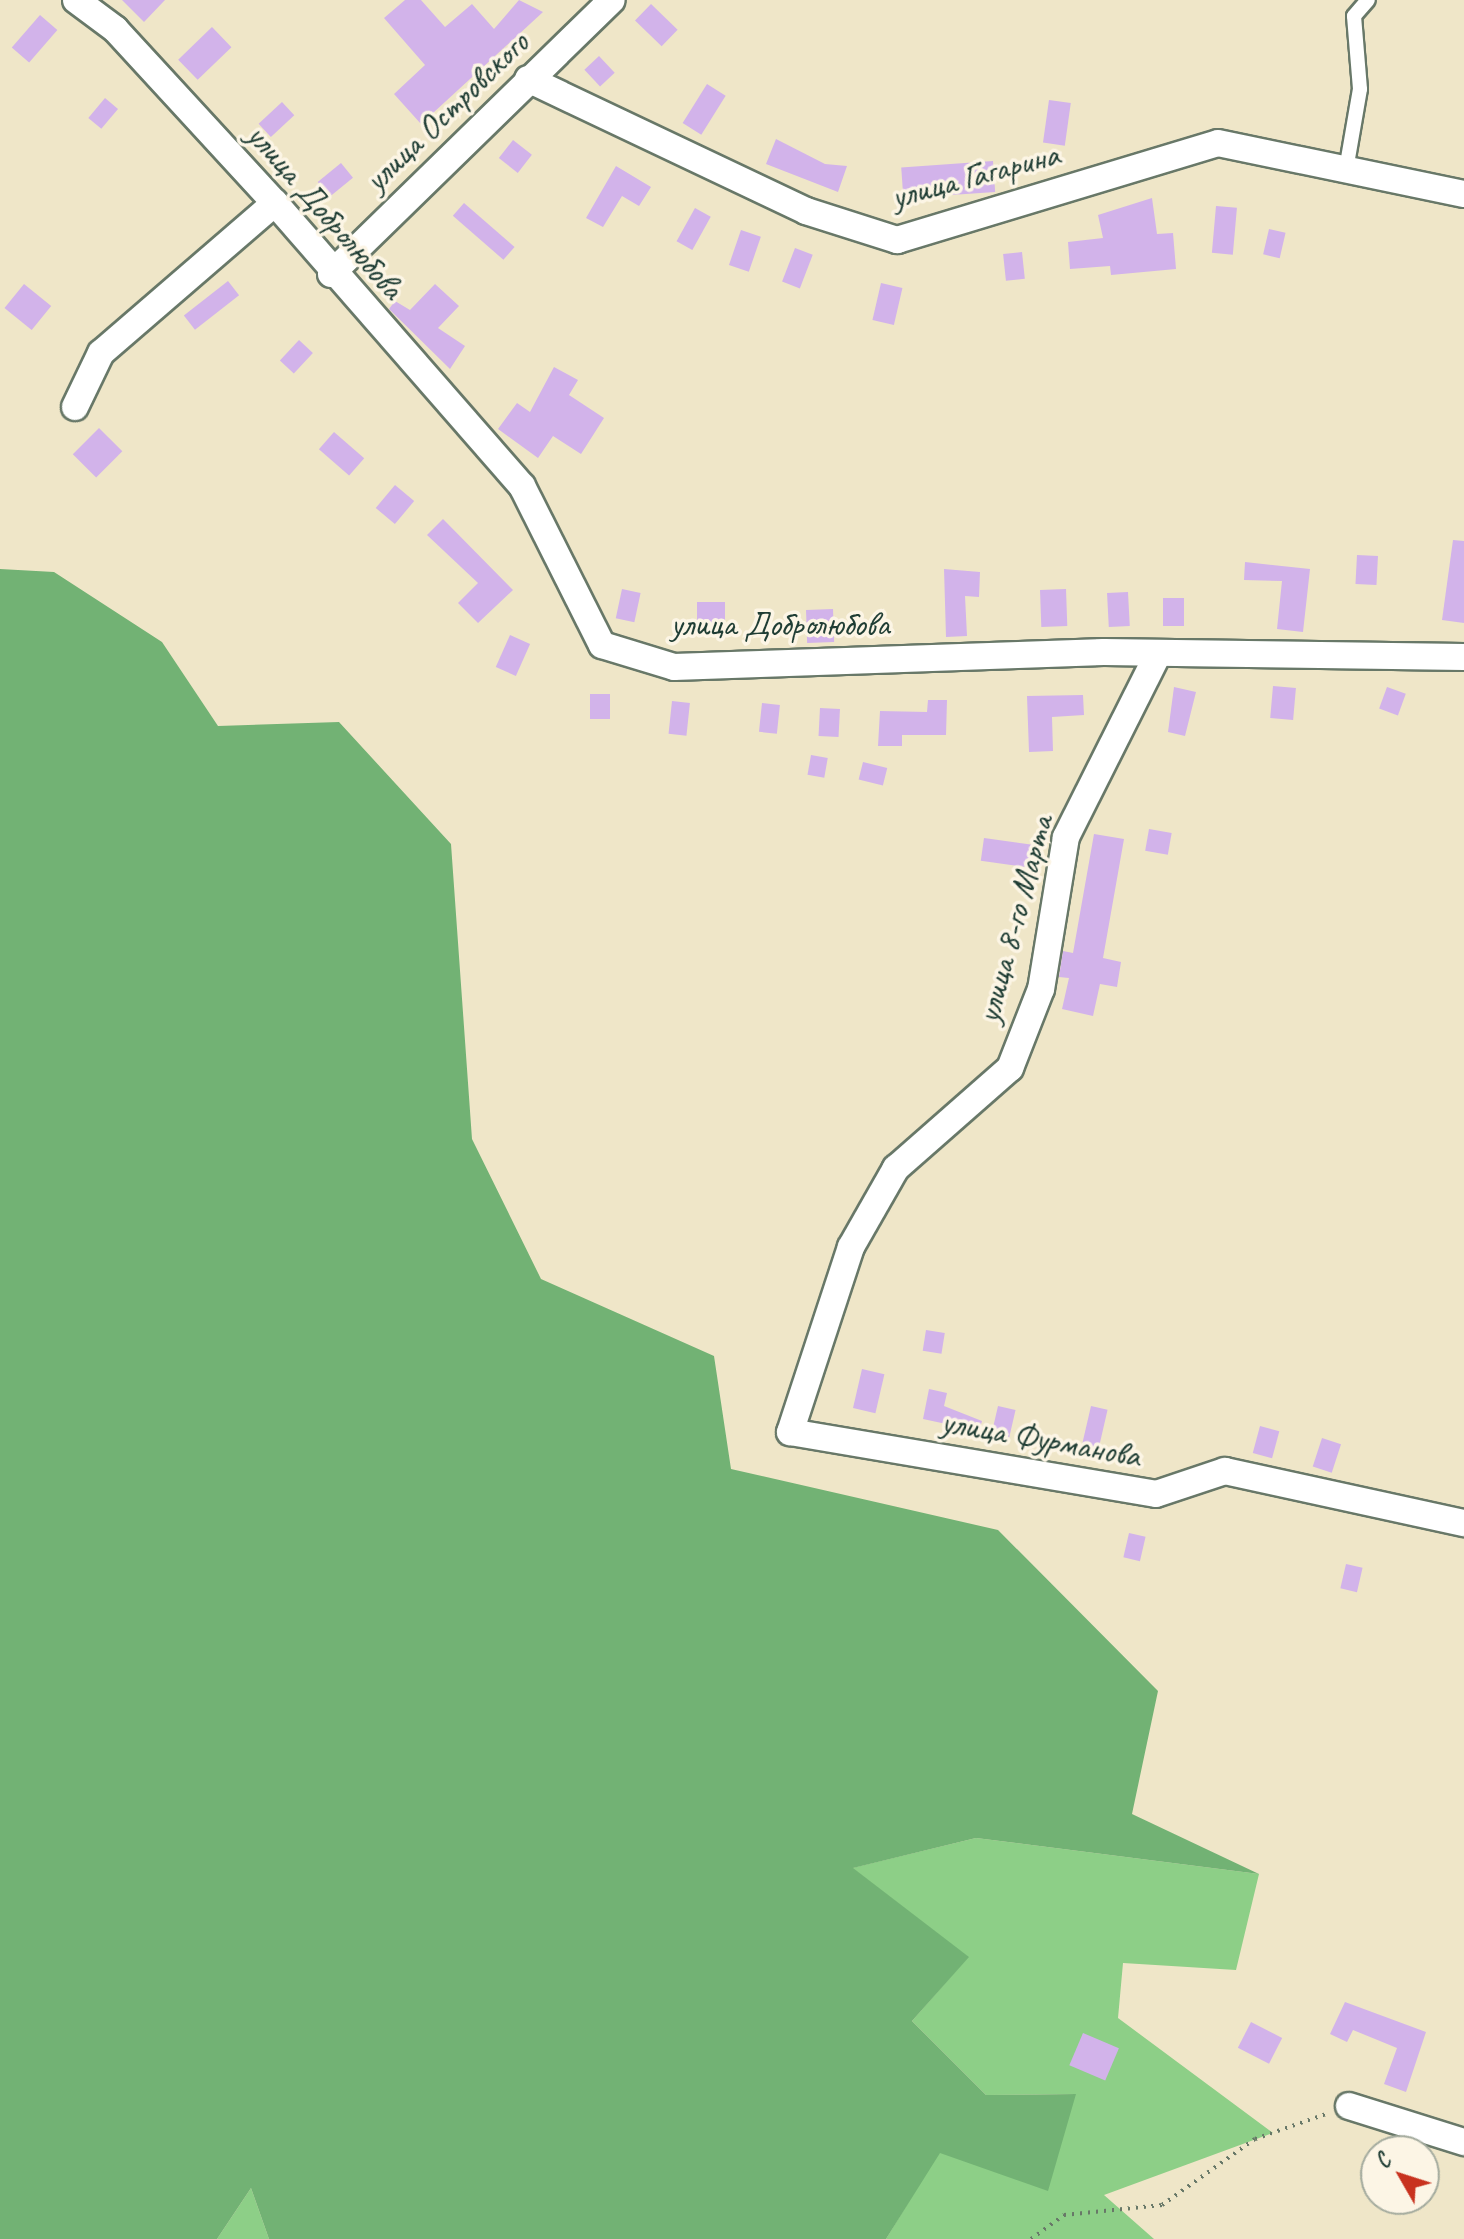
<!DOCTYPE html>
<html>
<head>
<meta charset="utf-8">
<style>
	body { margin:0 }
	#map { position:relative; width:1464px; height:2239px; overflow:hidden; background:#efe6c8; font-family:Caveat,sans-serif }
	div>[style] { position:absolute }
	.green>* { inset:0; background:#8dcf87 }
	.forest>* { inset:0; background:#72b274 }
	.building>* { inset:0; background:#d2b3ea; transform-origin:0 0 }
	.path>* { height:4px; margin-top:-2px; transform-origin:0; background:repeating-linear-gradient(90deg,#687868 0 2px,transparent 0 8px) }
	.roads { filter:drop-shadow(2px 0 #687868) drop-shadow(-2px 0 #687868) drop-shadow(0 2px #687868) drop-shadow(0 -2px #687868) }
	.lane>* { height:14px; margin:-7px; padding:0 7px; transform-origin:7px; border-radius:7px; background:#fff }
	.street>* { height:26px; margin:-13px; padding:0 13px; transform-origin:13px; border-radius:13px; background:#fff }
	span { translate:-50% -50%; white-space:nowrap; text-align:center; line-height:1.15; -webkit-text-stroke:7px #fcf5e5; paint-order:stroke }
	.street-label { font-size:34px; color:#1f3d34 }
	.north { position:absolute; left:1360px; top:2135px; width:80px; height:80px; box-sizing:border-box; background:#fcf5e5; border:2px solid #a4ab9e; border-radius:50%; rotate:309deg; font-size:22px; font-weight:700; line-height:32px; text-align:center; color:#1f3d34 }
	.north::after { content:''; display:block; margin:auto; width:28px; height:36px; background:#c8321e; clip-path:polygon(50% 0,100% 100%,50% 72%,0 100%) }
</style>
</head>
<body>
<div id="map">
	<div class="green">
		<i style="clip-path:polygon(976px 1838px,1259px 1874px,1236px 1970px,1123px 1963px,1118px 2018px,1273px 2133px,1104px 2195px,1154px 2239px,886px 2239px,939px 2152px,1075px 2094px,986px 2095px,912px 2021px,968px 1957px,852px 1868px)"></i>
		<i style="clip-path:polygon(251px 2188px,269px 2239px,217px 2239px)"></i>
	</div>
	<div class="forest">
		<i style="clip-path:polygon(0 569px,54px 572px,162px 642px,218px 726px,339px 722px,451px 844px,472px 1139px,541px 1279px,714px 1356px,731px 1469px,998px 1530px,1158px 1691px,1132px 1814px,1259px 1874px,976px 1838px,853px 1868px,969px 1957px,912px 2021px,986px 2095px,1076px 2094px,1048px 2191px,940px 2153px,886px 2239px,269px 2239px,251px 2188px,217px 2239px,0 2239px)"></i>
	</div>
	<div class="building">
		<i style="clip-path:polygon(122px 0,165px 0,144px 22px)"></i>
		<i style="clip-path:polygon(405px 0,421px 0,445px 27px,472px 4px,494px 29px,519px 0,543px 12px,421px 124px,394px 94px,425px 65px,384px 18px)"></i>
		<i style="left:651px;top:4px;width:37px;height:23px;rotate:44deg"></i>
		<i style="left:40px;top:15px;width:23px;height:43px;rotate:41deg"></i>
		<i style="left:212px;top:27px;width:28px;height:47px;rotate:46deg"></i>
		<i style="left:599px;top:56px;width:23px;height:20px;rotate:47deg"></i>
		<i style="left:707px;top:84px;width:22px;height:46px;rotate:32deg"></i>
		<i style="left:105px;top:98px;width:17px;height:26px;rotate:40deg"></i>
		<i style="left:1049px;top:100px;width:22px;height:43px;rotate:8deg"></i>
		<i style="left:282px;top:102px;width:18px;height:32px;rotate:47deg"></i>
		<i style="clip-path:polygon(776px 139px,825px 164px,847px 166px,838px 192px,766px 164px)"></i>
		<i style="left:513px;top:140px;width:24px;height:23px;rotate:38deg"></i>
		<i style="left:993px;top:161px;width:31px;height:92px;rotate:86deg"></i>
		<i style="left:341px;top:163px;width:19px;height:30px;rotate:51deg"></i>
		<i style="clip-path:polygon(616px 166px,651px 187px,639px 206px,622px 196px,603px 227px,586px 218px)"></i>
		<i style="clip-path:polygon(1152px 198px,1157px 234px,1173px 233px,1176px 269px,1111px 275px,1110px 266px,1070px 269px,1068px 242px,1103px 238px,1098px 215px)"></i>
		<i style="left:464px;top:203px;width:67px;height:17px;rotate:41deg"></i>
		<i style="left:1216px;top:206px;width:21px;height:47px;rotate:5deg"></i>
		<i style="left:695px;top:208px;width:18px;height:38px;rotate:29deg"></i>
		<i style="left:1269px;top:229px;width:17px;height:26px;rotate:13deg"></i>
		<i style="left:741px;top:230px;width:21px;height:37px;rotate:19deg"></i>
		<i style="left:795px;top:248px;width:19px;height:36px;rotate:21deg"></i>
		<i style="left:1022px;top:252px;width:27px;height:19px;rotate:84deg"></i>
		<i style="left:228px;top:281px;width:18px;height:56px;rotate:52deg"></i>
		<i style="left:881px;top:283px;width:22px;height:38px;rotate:13deg"></i>
		<i style="left:24px;top:284px;width:35px;height:31px;rotate:39deg"></i>
		<i style="clip-path:polygon(435px 284px,459px 306px,438px 328px,465px 346px,450px 369px,389px 309px,395px 301px,410px 310px)"></i>
		<i style="left:299px;top:340px;width:19px;height:28px;rotate:43deg"></i>
		<i style="clip-path:polygon(554px 367px,578px 380px,569px 395px,604px 418px,581px 454px,553px 436px,538px 458px,498px 429px,517px 403px,530px 412px)"></i>
		<i style="left:99px;top:428px;width:33px;height:37px;rotate:45deg"></i>
		<i style="left:334px;top:432px;width:40px;height:23px;rotate:41deg"></i>
		<i style="left:395px;top:485px;width:25px;height:30px;rotate:40deg"></i>
		<i style="clip-path:polygon(443px 519px,513px 590px,478px 623px,458px 603px,478px 583px,427px 535px)"></i>
		<i style="clip-path:polygon(1453px 540px,1464px 541px,1464px 623px,1442px 620px)"></i>
		<i style="left:1357px;top:555px;width:21px;height:29px;rotate:3deg"></i>
		<i style="clip-path:polygon(1245px 562px,1310px 569px,1303px 632px,1277px 629px,1282px 581px,1244px 580px)"></i>
		<i style="clip-path:polygon(944px 569px,980px 572px,979px 597px,965px 596px,967px 636px,946px 637px)"></i>
		<i style="left:622px;top:589px;width:19px;height:30px;rotate:12deg"></i>
		<i style="left:1066px;top:589px;width:37px;height:26px;rotate:88deg"></i>
		<i style="left:1128px;top:592px;width:34px;height:21px;rotate:87deg"></i>
		<i style="left:1163px;top:598px;width:21px;height:28px"></i>
		<i style="left:697px;top:602px;width:28px;height:32px"></i>
		<i style="left:833px;top:609px;width:33px;height:27px;rotate:88deg"></i>
		<i style="left:510px;top:635px;width:22px;height:35px;rotate:24deg"></i>
		<i style="left:1273px;top:686px;width:23px;height:32px;rotate:5deg"></i>
		<i style="clip-path:polygon(1174px 687px,1196px 692px,1185px 736px,1168px 732px)"></i>
		<i style="left:1387px;top:687px;width:20px;height:23px;rotate:20deg"></i>
		<i style="left:590px;top:694px;width:20px;height:25px"></i>
		<i style="clip-path:polygon(1083px 695px,1084px 715px,1052px 717px,1053px 751px,1029px 752px,1027px 696px)"></i>
		<i style="clip-path:polygon(928px 700px,947px 700px,946px 735px,902px 735px,902px 746px,878px 746px,880px 711px,927px 712px)"></i>
		<i style="left:672px;top:701px;width:18px;height:33px;rotate:6deg"></i>
		<i style="left:762px;top:703px;width:18px;height:29px;rotate:6deg"></i>
		<i style="left:820px;top:708px;width:20px;height:28px;rotate:3deg"></i>
		<i style="left:811px;top:755px;width:17px;height:20px;rotate:10deg"></i>
		<i style="left:863px;top:762px;width:25px;height:18px;rotate:14deg"></i>
		<i style="left:1149px;top:829px;width:23px;height:22px;rotate:10deg"></i>
		<i style="clip-path:polygon(1094px 834px,1124px 839px,1103px 958px,1121px 962px,1117px 987px,1100px 984px,1093px 1016px,1062px 1009px,1069px 978px,1059px 977px,1063px 951px,1073px 953px)"></i>
		<i style="left:984px;top:838px;width:49px;height:23px;rotate:8deg"></i>
		<i style="left:926px;top:1330px;width:19px;height:21px;rotate:9deg"></i>
		<i style="left:862px;top:1369px;width:23px;height:40px;rotate:13deg"></i>
		<i style="clip-path:polygon(929px 1389px,947px 1393px,944px 1406px,982px 1421px,979px 1431px,923px 1419px)"></i>
		<i style="left:998px;top:1406px;width:18px;height:30px;rotate:13deg"></i>
		<i style="left:1091px;top:1406px;width:17px;height:44px;rotate:13deg"></i>
		<i style="left:1260px;top:1426px;width:20px;height:28px;rotate:15deg"></i>
		<i style="left:1322px;top:1438px;width:20px;height:30px;rotate:18deg"></i>
		<i style="left:1129px;top:1533px;width:17px;height:25px;rotate:13deg"></i>
		<i style="left:1346px;top:1564px;width:17px;height:25px;rotate:13deg"></i>
		<i style="clip-path:polygon(1345px 2002px,1426px 2032px,1406px 2092px,1384px 2084px,1397px 2048px,1353px 2030px,1347px 2042px,1330px 2034px)"></i>
		<i style="left:1251px;top:2022px;width:35px;height:29px;rotate:27deg"></i>
		<i style="left:1083px;top:2033px;width:39px;height:35px;rotate:23deg"></i>
	</div>
	<div class="path">
		<i style="left:1031px;top:2239px;width:41px;rotate:-36deg"></i>
		<i style="left:1064px;top:2215px;width:99px;rotate:-5.8deg"></i>
		<i style="left:1162px;top:2205px;width:114px;rotate:-35.4deg"></i>
		<i style="left:1255px;top:2139px;width:75px;rotate:-19.4deg"></i>
	</div>
	<div class="roads">
		<div class="lane">
			<i style="left:1346px;top:170px;width:82px;rotate:-80.2deg"></i>
			<i style="left:1360px;top:89px;width:73px;rotate:-94.7deg"></i>
			<i style="left:1354px;top:16px;width:21px;rotate:-49deg"></i>
		</div>
		<div class="street">
			<i style="left:76px;top:0;width:49px;rotate:36.6deg"></i>
			<i style="left:115px;top:29px;width:236px;rotate:47.4deg"></i>
			<i style="left:275px;top:203px;width:376px;rotate:48.9deg"></i>
			<i style="left:522px;top:486px;width:178px;rotate:63.3deg"></i>
			<i style="left:602px;top:645px;width:75px;rotate:17deg"></i>
			<i style="left:674px;top:667px;width:430px;rotate:-2deg"></i>
			<i style="left:1104px;top:652px;width:360px;rotate:0.8deg"></i>
			<i style="left:528px;top:79px;width:308px;rotate:25.4deg"></i>
			<i style="left:806px;top:211px;width:96px;rotate:17.7deg"></i>
			<i style="left:897px;top:240px;width:335px;rotate:-16.8deg"></i>
			<i style="left:1218px;top:143px;width:251px;rotate:11.7deg"></i>
			<i style="left:331px;top:274px;width:392px;rotate:-44.3deg"></i>
			<i style="left:75px;top:407px;width:60px;rotate:-64.3deg"></i>
			<i style="left:101px;top:353px;width:230px;rotate:-40.8deg"></i>
			<i style="left:1157px;top:656px;width:203px;rotate:116.7deg"></i>
			<i style="left:1066px;top:837px;width:154px;rotate:99.3deg"></i>
			<i style="left:1041px;top:989px;width:85px;rotate:111.4deg"></i>
			<i style="left:1010px;top:1068px;width:152px;rotate:138.7deg"></i>
			<i style="left:896px;top:1168px;width:91px;rotate:119.7deg"></i>
			<i style="left:851px;top:1247px;width:195px;rotate:108.2deg"></i>
			<i style="left:790px;top:1432px;width:371px;rotate:9.6deg"></i>
			<i style="left:1156px;top:1494px;width:73px;rotate:-18.4deg"></i>
			<i style="left:1225px;top:1471px;width:245px;rotate:12.3deg"></i>
			<i style="left:1349px;top:2106px;width:121px;rotate:17.4deg"></i>
		</div>
	</div>
	<div class="street-label">
		<span style="left:446px;top:111px;rotate:-44deg">улица Островского</span>
		<span style="left:975px;top:175px;rotate:-15deg">улица Гагарина</span>
		<span style="left:326px;top:211px;rotate:49deg">улица Добролюбова</span>
		<span style="left:780px;top:624px">улица Добролюбова</span>
		<span style="left:1014px;top:919px;rotate:-75deg">улица 8-го Марта</span>
		<span style="left:1041px;top:1438px;rotate:10deg">улица Фурманова</span>
	</div>
	<div class="north">С</div>
</div>
</body>
</html>
